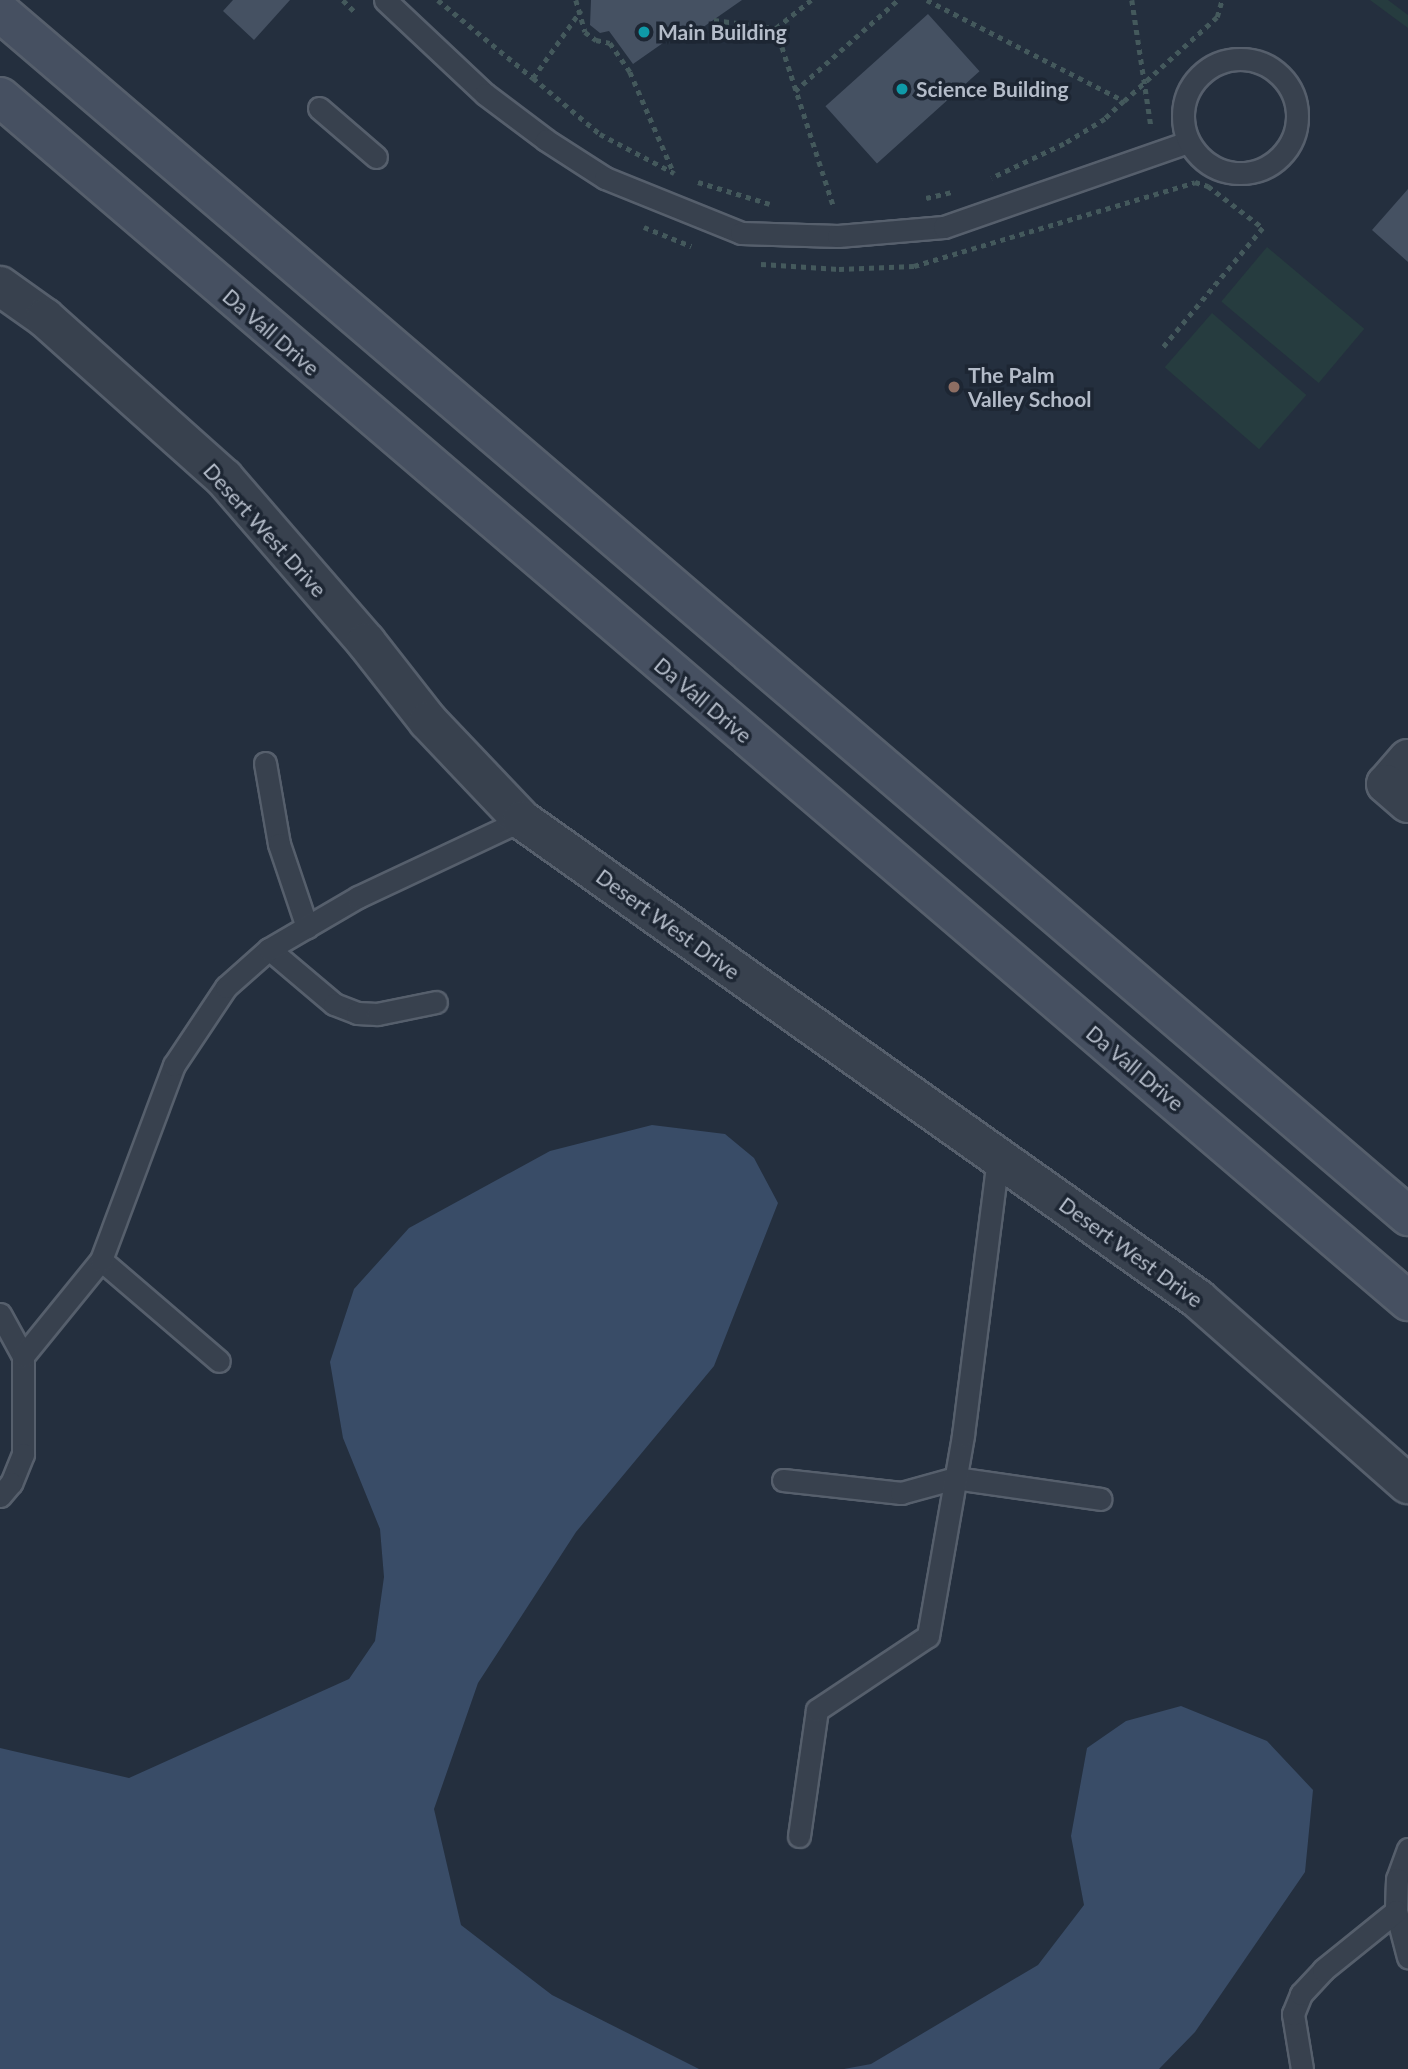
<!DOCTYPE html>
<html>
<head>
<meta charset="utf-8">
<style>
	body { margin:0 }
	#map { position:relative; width:1408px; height:2069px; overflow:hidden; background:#242f3e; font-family:Lato,sans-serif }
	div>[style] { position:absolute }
	.green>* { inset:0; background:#263c3f; transform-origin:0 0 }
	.water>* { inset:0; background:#394c67 }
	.building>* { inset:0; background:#455162; transform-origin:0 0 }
	.path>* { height:4.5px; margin-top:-2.25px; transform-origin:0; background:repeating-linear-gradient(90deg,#44595c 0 5px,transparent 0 10px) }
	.roads { filter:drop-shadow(2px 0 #565f6c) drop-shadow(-2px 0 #565f6c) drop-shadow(0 2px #565f6c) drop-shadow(0 -2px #565f6c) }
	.lane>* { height:21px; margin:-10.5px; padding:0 10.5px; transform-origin:10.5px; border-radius:10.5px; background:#38414e }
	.lane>.ring { margin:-10.5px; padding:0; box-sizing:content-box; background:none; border:21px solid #38414e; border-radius:50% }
	.street>* { height:38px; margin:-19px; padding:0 19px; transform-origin:19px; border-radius:19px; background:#38414e }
	.secondary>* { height:38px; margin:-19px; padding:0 19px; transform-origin:19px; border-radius:19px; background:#465061 }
	.dots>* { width:19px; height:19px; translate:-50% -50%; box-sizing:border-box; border:4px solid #1d2633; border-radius:50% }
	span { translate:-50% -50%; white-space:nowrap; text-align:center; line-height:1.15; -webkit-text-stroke:7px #1d2633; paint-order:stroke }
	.poi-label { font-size:21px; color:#b4bcc9; font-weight:700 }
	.left { translate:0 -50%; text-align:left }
	.street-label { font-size:21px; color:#b4bcc9 }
</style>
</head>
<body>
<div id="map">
	<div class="green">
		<i style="clip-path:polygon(1370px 0,1388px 0,1408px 15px,1408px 28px)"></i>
		<i style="left:1267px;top:247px;width:127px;height:71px;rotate:40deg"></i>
		<i style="left:1212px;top:313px;width:125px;height:72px;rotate:41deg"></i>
	</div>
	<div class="water">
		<i style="clip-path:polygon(652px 1125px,725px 1134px,754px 1158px,778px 1203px,714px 1366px,576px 1532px,478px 1683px,434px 1809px,461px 1925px,552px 1995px,699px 2069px,0 2069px,0 1748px,129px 1778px,349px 1679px,375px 1641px,384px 1577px,380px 1529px,343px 1438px,330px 1362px,354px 1289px,409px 1228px,550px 1151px)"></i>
		<i style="clip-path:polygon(1181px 1706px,1267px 1741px,1313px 1790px,1305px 1872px,1195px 2032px,1159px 2069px,844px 2069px,871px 2064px,1038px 1965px,1084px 1905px,1071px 1836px,1087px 1748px,1126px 1721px)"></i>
	</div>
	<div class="building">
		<i style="clip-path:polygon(233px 0,290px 0,254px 40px,223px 11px)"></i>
		<i style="clip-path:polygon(591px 0,742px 0,699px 30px,693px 22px,633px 64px,609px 31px,600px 33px,590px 25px)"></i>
		<i style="left:928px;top:14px;width:77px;height:138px;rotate:48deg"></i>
		<i style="clip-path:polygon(1408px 189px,1408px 262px,1372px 230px)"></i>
	</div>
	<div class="path">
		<i style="left:343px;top:0;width:17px;rotate:45deg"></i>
		<i style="left:438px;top:0;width:123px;rotate:39.4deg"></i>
		<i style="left:533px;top:78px;width:83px;rotate:-54.8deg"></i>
		<i style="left:576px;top:0;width:33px;rotate:74deg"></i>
		<i style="left:585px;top:32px;width:14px;rotate:36deg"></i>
		<i style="left:596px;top:40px;width:14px;rotate:12deg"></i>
		<i style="left:610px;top:43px;width:35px;rotate:55deg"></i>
		<i style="left:630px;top:72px;width:110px;rotate:66.5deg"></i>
		<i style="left:927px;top:0;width:221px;rotate:27.1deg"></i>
		<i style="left:1124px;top:101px;width:26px;rotate:137deg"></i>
		<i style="left:1105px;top:119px;width:48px;rotate:148.6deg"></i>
		<i style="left:1064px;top:144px;width:80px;rotate:154.7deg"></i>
		<i style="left:1132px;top:0;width:127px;rotate:81.4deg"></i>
		<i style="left:714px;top:20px;width:63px;rotate:7.4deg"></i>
		<i style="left:776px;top:28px;width:189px;rotate:72.1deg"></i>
		<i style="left:776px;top:28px;width:45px;rotate:-38.7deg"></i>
		<i style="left:533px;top:78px;width:87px;rotate:39.9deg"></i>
		<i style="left:600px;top:134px;width:84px;rotate:27.8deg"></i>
		<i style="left:795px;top:91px;width:137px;rotate:-41.5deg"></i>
		<i style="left:1124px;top:101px;width:125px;rotate:-42.1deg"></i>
		<i style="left:1217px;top:17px;width:18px;rotate:-74deg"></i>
		<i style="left:698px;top:182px;width:75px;rotate:17deg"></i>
		<i style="left:926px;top:198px;width:26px;rotate:-13deg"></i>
		<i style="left:644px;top:227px;width:51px;rotate:22deg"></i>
		<i style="left:761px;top:264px;width:78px;rotate:3.7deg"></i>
		<i style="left:839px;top:269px;width:75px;rotate:-2.3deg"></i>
		<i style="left:914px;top:266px;width:293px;rotate:-16.6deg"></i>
		<i style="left:1195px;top:182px;width:14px;rotate:17deg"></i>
		<i style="left:1208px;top:186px;width:69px;rotate:37.4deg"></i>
		<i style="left:1263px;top:228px;width:159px;rotate:129.9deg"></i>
	</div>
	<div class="roads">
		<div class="lane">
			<i style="left:385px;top:0;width:137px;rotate:43.2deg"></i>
			<i style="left:485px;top:94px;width:76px;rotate:37deg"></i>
			<i style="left:546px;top:140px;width:70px;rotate:32.8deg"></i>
			<i style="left:605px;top:178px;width:147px;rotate:22deg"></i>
			<i style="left:741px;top:233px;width:97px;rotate:1.8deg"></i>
			<i style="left:838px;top:236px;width:106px;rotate:-4.9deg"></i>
			<i style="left:944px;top:227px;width:258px;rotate:-19.2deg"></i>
			<i class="ring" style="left:1183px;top:59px;width:93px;height:93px"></i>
			<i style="left:319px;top:108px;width:75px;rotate:40.7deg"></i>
			<i style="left:265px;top:763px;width:82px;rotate:80.2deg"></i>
			<i style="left:279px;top:844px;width:88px;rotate:71.4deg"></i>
			<i style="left:269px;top:949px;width:85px;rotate:40.2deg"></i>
			<i style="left:334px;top:1004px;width:25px;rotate:21deg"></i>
			<i style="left:357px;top:1013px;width:20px;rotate:3deg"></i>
			<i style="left:377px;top:1014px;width:60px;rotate:-11.5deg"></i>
			<i style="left:101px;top:1260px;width:155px;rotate:40.6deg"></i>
			<i style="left:0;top:1314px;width:48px;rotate:61.3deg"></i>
			<i style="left:23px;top:1356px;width:98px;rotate:90deg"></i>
			<i style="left:23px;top:1454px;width:31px;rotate:112deg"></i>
			<i style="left:11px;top:1483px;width:17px;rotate:130deg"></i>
			<i style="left:23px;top:1356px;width:124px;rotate:-50.9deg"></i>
			<i style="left:101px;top:1260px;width:208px;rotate:-69.5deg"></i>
			<i style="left:174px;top:1065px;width:94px;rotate:-56.3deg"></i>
			<i style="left:226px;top:987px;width:57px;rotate:-41.5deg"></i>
			<i style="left:269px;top:949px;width:103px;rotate:-30.3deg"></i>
			<i style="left:358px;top:897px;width:181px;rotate:-25.2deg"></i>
			<i style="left:783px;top:1480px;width:119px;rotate:6.3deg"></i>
			<i style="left:901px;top:1493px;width:56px;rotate:-15.5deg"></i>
			<i style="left:955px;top:1478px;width:147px;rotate:8.2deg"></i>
			<i style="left:799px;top:1836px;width:127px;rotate:-81.9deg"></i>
			<i style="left:817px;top:1710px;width:133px;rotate:-33.7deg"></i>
			<i style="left:928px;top:1636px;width:204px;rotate:-80.1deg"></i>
			<i style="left:963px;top:1435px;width:281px;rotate:-82.8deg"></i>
			<i style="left:1408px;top:1849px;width:32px;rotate:110deg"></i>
			<i style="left:1397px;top:1879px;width:32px;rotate:92deg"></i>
			<i style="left:1396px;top:1911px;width:48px;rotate:75.4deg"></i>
			<i style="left:1302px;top:2069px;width:56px;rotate:-99.3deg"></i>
			<i style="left:1293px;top:2014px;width:22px;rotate:-68deg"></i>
			<i style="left:1301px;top:1994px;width:33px;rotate:-47deg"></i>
			<i style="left:1323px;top:1970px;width:94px;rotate:-38.9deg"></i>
		</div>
		<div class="street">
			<i style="left:0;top:286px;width:55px;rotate:35.4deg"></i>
			<i style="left:45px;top:318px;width:240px;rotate:41.8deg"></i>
			<i style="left:224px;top:478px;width:217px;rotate:49.1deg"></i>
			<i style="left:366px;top:642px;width:100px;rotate:51.9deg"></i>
			<i style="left:428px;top:721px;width:137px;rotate:46.5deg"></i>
			<i style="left:522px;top:820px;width:829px;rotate:35.32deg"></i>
			<i style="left:1198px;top:1299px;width:280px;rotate:41.4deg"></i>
			<i style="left:1408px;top:759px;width:33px;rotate:131deg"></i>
			<i style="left:1386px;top:784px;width:29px;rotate:41deg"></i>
		</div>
		<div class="secondary">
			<i style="left:0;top:12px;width:1853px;rotate:40.53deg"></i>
			<i style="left:0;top:97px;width:1853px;rotate:40.53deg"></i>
		</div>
	</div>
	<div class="dots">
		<i style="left:644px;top:32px;background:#0f9aa8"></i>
		<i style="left:902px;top:89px;background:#0f9aa8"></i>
		<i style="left:954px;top:387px;background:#8d6e63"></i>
	</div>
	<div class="poi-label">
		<span class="left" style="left:658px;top:32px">Main Building</span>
		<span class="left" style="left:916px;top:89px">Science Building</span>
		<span class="left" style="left:968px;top:387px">The Palm<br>Valley School</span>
	</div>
	<div class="street-label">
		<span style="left:271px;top:332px;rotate:41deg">Da Vall Drive</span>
		<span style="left:265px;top:530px;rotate:48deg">Desert West Drive</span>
		<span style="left:703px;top:700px;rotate:40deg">Da Vall Drive</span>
		<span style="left:668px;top:924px;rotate:36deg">Desert West Drive</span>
		<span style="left:1135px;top:1068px;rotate:40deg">Da Vall Drive</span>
		<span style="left:1131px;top:1252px;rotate:36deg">Desert West Drive</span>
	</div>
</div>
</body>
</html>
